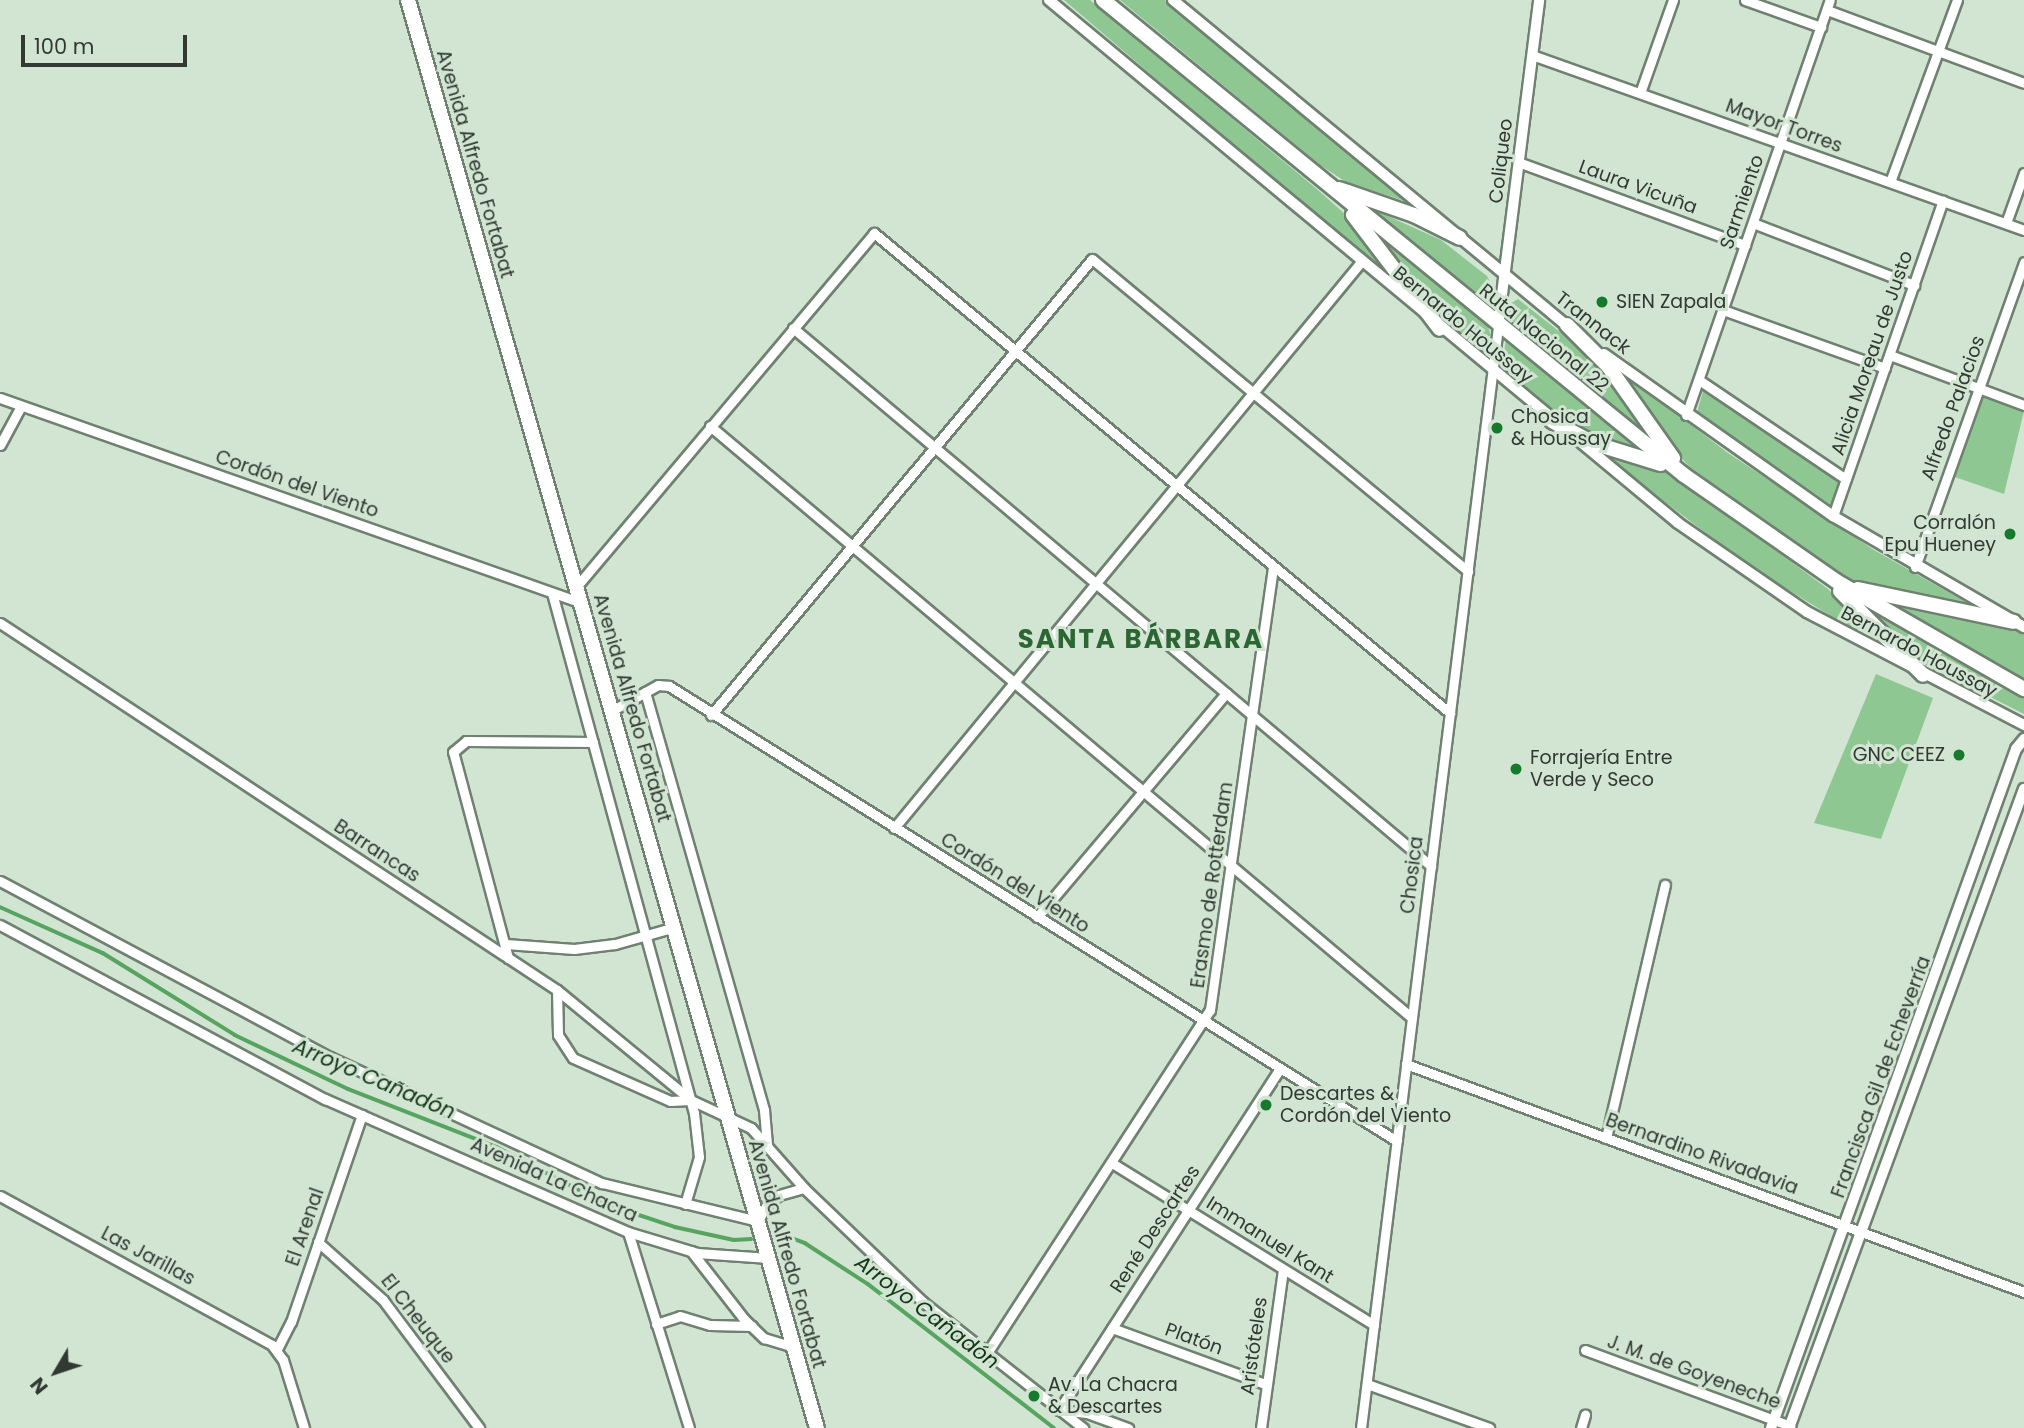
<!DOCTYPE html>
<html>
<head>
<meta charset="utf-8">
<style>
	body { margin:0 }
	#map { position:relative; width:2024px; height:1428px; overflow:hidden; background:#d1e5d2; font-family:Poppins,sans-serif }
	div>[style] { position:absolute }
	.green>* { inset:0; background:#8fc793 }
	.stream>* { height:3.5px; margin:-1.75px; padding:0 1.75px; transform-origin:1.75px; border-radius:1.75px; background:#56a45f }
	.roads { filter:drop-shadow(2px 0 #6f8170) drop-shadow(-2px 0 #6f8170) drop-shadow(0 2px #6f8170) drop-shadow(0 -2px #6f8170) }
	.minor>* { height:9px; margin:-4.5px; padding:0 4.5px; transform-origin:4.5px; border-radius:4.5px; background:#fff }
	.tertiary>* { height:10px; margin:-5px; padding:0 5px; transform-origin:5px; border-radius:5px; background:#fff }
	.primary>* { height:14px; margin:-7px; padding:0 7px; transform-origin:7px; border-radius:7px; background:#fff }
	.trunk>* { height:14px; margin:-7px; padding:0 7px; transform-origin:7px; border-radius:7px; background:#fff }
	.dots>* { width:19px; height:19px; translate:-50% -50%; box-sizing:border-box; border:4px solid #d1e5d2; border-radius:50% }
	span { translate:-50% -50%; white-space:nowrap; text-align:center; line-height:1.15; -webkit-text-stroke:6px #d1e5d2; paint-order:stroke }
	.street-label { font-size:19px; color:#313932 }
	.poi-label { font-size:19px; color:#313932 }
	.left { translate:0 -50%; text-align:left }
	.right { translate:-100% -50%; text-align:right }
	.water-label { font-size:21px; color:#153519; font-style:italic }
	.district-label { font-size:26px; color:#2c6633; font-weight:700; letter-spacing:2px }
	.north { position:absolute; left:21px; top:1337px; width:70px; height:70px; -webkit-text-stroke:5px #d1e5d2; paint-order:stroke; rotate:231deg; font-size:19px; font-weight:700; line-height:28px; text-align:center; color:#313932 }
	.north::after { content:''; display:block; margin:auto; width:24px; height:32px; background:#313932; clip-path:polygon(50% 0,100% 100%,50% 72%,0 100%) }
	.scale { position:absolute; left:21px; top:35px; width:166px; height:32px; box-sizing:border-box; border:4px solid #313932; border-top:0; padding-left:9px; font-size:21px; line-height:24px; white-space:nowrap; color:#313932; -webkit-text-stroke:5px #d1e5d2; paint-order:stroke }
</style>
</head>
<body>
<div id="map">
	<div class="green">
		<i style="clip-path:polygon(1064px 0,1090px 0,1318px 190px,1346px 215px,1399px 287px)"></i>
		<i style="clip-path:polygon(1120px 0,1165px 0,1411px 203px,1346px 182px,1320px 165px)"></i>
		<i style="clip-path:polygon(1361px 204px,1441px 240px,1487px 276px,1493px 288px,1490px 299px,1478px 297px)"></i>
		<i style="clip-path:polygon(1371px 229px,1487px 324px,1491px 335px,1481px 341px,1468px 338px,1423px 300px)"></i>
		<i style="clip-path:polygon(1518px 299px,1598px 362px,1658px 448px,1505px 320px,1508px 305px)"></i>
		<i style="clip-path:polygon(1506px 340px,1510px 343px,1650px 455px,1598px 441px,1566px 424px,1501px 370px)"></i>
		<i style="clip-path:polygon(1615px 367px,1728px 453px,1874px 550px,1976px 608px,1862px 585px,1834px 570px,1691px 468px,1664px 441px)"></i>
		<i style="clip-path:polygon(1703px 391px,1839px 482px,1831px 505px,1697px 412px)"></i>
		<i style="clip-path:polygon(1982px 394px,2024px 411px,2004px 494px,1952px 476px)"></i>
		<i style="clip-path:polygon(1592px 447px,1660px 468px,1678px 478px,1828px 589px,1888px 651px,1751px 567px)"></i>
		<i style="clip-path:polygon(1878px 600px,2024px 632px,2024px 683px)"></i>
		<i style="clip-path:polygon(1856px 601px,2024px 695px,2024px 714px,1915px 659px)"></i>
		<i style="clip-path:polygon(1876px 674px,1933px 698px,1881px 839px,1814px 823px)"></i>
	</div>
	<div class="stream">
		<i style="left:0;top:907px;width:113px;rotate:24.1deg"></i>
		<i style="left:103px;top:953px;width:155px;rotate:31.8deg"></i>
		<i style="left:235px;top:1035px;width:125px;rotate:25.5deg"></i>
		<i style="left:348px;top:1089px;width:160px;rotate:21.3deg"></i>
		<i style="left:497px;top:1147px;width:123px;rotate:27.6deg"></i>
		<i style="left:606px;top:1204px;width:73px;rotate:18.4deg"></i>
		<i style="left:675px;top:1227px;width:60px;rotate:12.4deg"></i>
		<i style="left:734px;top:1240px;width:17px;rotate:-3deg"></i>
		<i style="left:775px;top:1232px;width:32px;rotate:20deg"></i>
		<i style="left:805px;top:1243px;width:75px;rotate:33.1deg"></i>
		<i style="left:868px;top:1284px;width:235px;rotate:37.7deg"></i>
	</div>
	<div class="roads">
		<div class="minor">
			<i style="left:1745px;top:0;width:81px;rotate:19.6deg"></i>
			<i style="left:1827px;top:10px;width:210px;rotate:20.3deg"></i>
			<i style="left:1532px;top:55px;width:522px;rotate:19.58deg"></i>
			<i style="left:1640px;top:93px;width:99px;rotate:-70.5deg"></i>
			<i style="left:1518px;top:162px;width:242px;rotate:20.1deg"></i>
			<i style="left:1890px;top:182px;width:194px;rotate:-69.8deg"></i>
			<i style="left:1753px;top:223px;width:173px;rotate:21.1deg"></i>
			<i style="left:2006px;top:223px;width:53px;rotate:-70.2deg"></i>
			<i style="left:1723px;top:310px;width:172px;rotate:19.7deg"></i>
			<i style="left:793px;top:328px;width:835px;rotate:40.14deg"></i>
			<i style="left:1890px;top:355px;width:143px;rotate:20.5deg"></i>
			<i style="left:1699px;top:380px;width:177px;rotate:34deg"></i>
			<i style="left:0;top:398px;width:617px;rotate:19.4deg"></i>
			<i style="left:1686px;top:415px;width:439px;rotate:-70.9deg"></i>
			<i style="left:710px;top:426px;width:918px;rotate:40.14deg"></i>
			<i style="left:0;top:445px;width:44px;rotate:-61.7deg"></i>
			<i style="left:1833px;top:516px;width:334px;rotate:-70.8deg"></i>
			<i style="left:1915px;top:567px;width:324px;rotate:-70.3deg"></i>
			<i style="left:577px;top:586px;width:461px;rotate:-49.9deg"></i>
			<i style="left:874px;top:233px;width:750px;rotate:39.81deg"></i>
			<i style="left:552px;top:593px;width:539px;rotate:74.73deg"></i>
			<i style="left:694px;top:1113px;width:44px;rotate:83.5deg"></i>
			<i style="left:699px;top:1157px;width:49px;rotate:106.6deg"></i>
			<i style="left:0;top:623px;width:667px;rotate:33.38deg"></i>
			<i style="left:557px;top:990px;width:173px;rotate:39.4deg"></i>
			<i style="left:691px;top:1100px;width:66px;rotate:25deg"></i>
			<i style="left:751px;top:1128px;width:80px;rotate:48.5deg"></i>
			<i style="left:804px;top:1188px;width:165px;rotate:43.8deg"></i>
			<i style="left:923px;top:1302px;width:204px;rotate:38.2deg"></i>
			<i style="left:645px;top:692px;width:435px;rotate:74.1deg"></i>
			<i style="left:764px;top:1110px;width:34px;rotate:85deg"></i>
			<i style="left:613px;top:710px;width:51px;rotate:-29.1deg"></i>
			<i style="left:658px;top:685px;width:11px;rotate:5deg"></i>
			<i style="left:669px;top:686px;width:858px;rotate:32.01deg"></i>
			<i style="left:711px;top:715px;width:594px;rotate:-50.12deg"></i>
			<i style="left:1092px;top:259px;width:489px;rotate:39.7deg"></i>
			<i style="left:894px;top:828px;width:732px;rotate:-50.48deg"></i>
			<i style="left:0;top:881px;width:374px;rotate:28.1deg"></i>
			<i style="left:330px;top:1057px;width:300px;rotate:24.9deg"></i>
			<i style="left:602px;top:1183px;width:161px;rotate:13.7deg"></i>
			<i style="left:758px;top:1221px;width:19px;rotate:-62deg"></i>
			<i style="left:767px;top:1204px;width:15px;rotate:-37deg"></i>
			<i style="left:779px;top:1195px;width:26px;rotate:-16deg"></i>
			<i style="left:1037px;top:917px;width:293px;rotate:-49.8deg"></i>
			<i style="left:0;top:925px;width:369px;rotate:28.2deg"></i>
			<i style="left:325px;top:1099px;width:331px;rotate:23.7deg"></i>
			<i style="left:628px;top:1232px;width:72px;rotate:16.9deg"></i>
			<i style="left:697px;top:1253px;width:72px;rotate:4deg"></i>
			<i style="left:506px;top:944px;width:68px;rotate:4.2deg"></i>
			<i style="left:574px;top:949px;width:41px;rotate:-7deg"></i>
			<i style="left:615px;top:944px;width:62px;rotate:-15.8deg"></i>
			<i style="left:508px;top:958px;width:213px;rotate:-104.9deg"></i>
			<i style="left:453px;top:752px;width:17px;rotate:-40deg"></i>
			<i style="left:466px;top:741px;width:127px;rotate:0.5deg"></i>
			<i style="left:557px;top:990px;width:45px;rotate:88.7deg"></i>
			<i style="left:558px;top:1035px;width:27px;rotate:57deg"></i>
			<i style="left:573px;top:1058px;width:106px;rotate:23.9deg"></i>
			<i style="left:670px;top:1101px;width:21px;rotate:-3deg"></i>
			<i style="left:1406px;top:1064px;width:659px;rotate:20.25deg"></i>
			<i style="left:1606px;top:1138px;width:260px;rotate:-76.9deg"></i>
			<i style="left:1112px;top:1163px;width:308px;rotate:31.7deg"></i>
			<i style="left:0;top:1196px;width:310px;rotate:28.7deg"></i>
			<i style="left:272px;top:1345px;width:19px;rotate:54deg"></i>
			<i style="left:283px;top:1360px;width:71px;rotate:72.8deg"></i>
			<i style="left:628px;top:1232px;width:205px;rotate:72.7deg"></i>
			<i style="left:318px;top:1242px;width:87px;rotate:41.7deg"></i>
			<i style="left:383px;top:1300px;width:160px;rotate:53.1deg"></i>
			<i style="left:691px;top:1251px;width:86px;rotate:52.1deg"></i>
			<i style="left:744px;top:1319px;width:28px;rotate:44deg"></i>
			<i style="left:764px;top:1338px;width:31px;rotate:17deg"></i>
			<i style="left:656px;top:1324px;width:25px;rotate:-18deg"></i>
			<i style="left:680px;top:1316px;width:31px;rotate:17deg"></i>
			<i style="left:710px;top:1325px;width:42px;rotate:1.4deg"></i>
			<i style="left:1112px;top:1328px;width:163px;rotate:20.1deg"></i>
			<i style="left:277px;top:1349px;width:30px;rotate:-63deg"></i>
			<i style="left:291px;top:1322px;width:219px;rotate:-71.1deg"></i>
			<i style="left:1585px;top:1350px;width:219px;rotate:20.3deg"></i>
			<i style="left:987px;top:1353px;width:409px;rotate:-57deg"></i>
			<i style="left:1210px;top:1010px;width:448px;rotate:-81.9deg"></i>
			<i style="left:1367px;top:1384px;width:130px;rotate:19.8deg"></i>
			<i style="left:1059px;top:1410px;width:407px;rotate:-57.1deg"></i>
			<i style="left:1059px;top:1410px;width:28px;rotate:6deg"></i>
			<i style="left:1087px;top:1413px;width:44px;rotate:20.1deg"></i>
			<i style="left:1261px;top:1428px;width:160px;rotate:-82.1deg"></i>
			<i style="left:1361px;top:1428px;width:1110px;rotate:-82.91deg"></i>
			<i style="left:1581px;top:1428px;width:14px;rotate:-73deg"></i>
		</div>
		<div class="tertiary">
			<i style="left:1049px;top:0;width:818px;rotate:39.74deg"></i>
			<i style="left:1678px;top:523px;width:157px;rotate:34.6deg"></i>
			<i style="left:1807px;top:612px;width:245px;rotate:27.5deg"></i>
			<i style="left:1173px;top:0;width:518px;rotate:39.59deg"></i>
			<i style="left:1498px;top:326px;width:329px;rotate:-82.8deg"></i>
			<i style="left:1604px;top:354px;width:281px;rotate:35.3deg"></i>
			<i style="left:1833px;top:516px;width:221px;rotate:30.2deg"></i>
			<i style="left:1771px;top:1428px;width:722px;rotate:-70.16deg"></i>
			<i style="left:2016px;top:749px;width:13px;rotate:-51deg"></i>
			<i style="left:1789px;top:1428px;width:681px;rotate:-69.81deg"></i>
		</div>
		<div class="primary">
			<i style="left:1103px;top:0;width:750px;rotate:39.27deg"></i>
			<i style="left:1684px;top:475px;width:185px;rotate:34.9deg"></i>
			<i style="left:1836px;top:581px;width:217px;rotate:29.9deg"></i>
			<i style="left:1339px;top:189px;width:79px;rotate:19.1deg"></i>
			<i style="left:1414px;top:215px;width:51px;rotate:26.6deg"></i>
			<i style="left:1353px;top:215px;width:143px;rotate:52.7deg"></i>
			<i style="left:1567px;top:325px;width:58px;rotate:45deg"></i>
			<i style="left:1608px;top:366px;width:113px;rotate:54.8deg"></i>
			<i style="left:1552px;top:421px;width:47px;rotate:28.2deg"></i>
			<i style="left:1593px;top:443px;width:71px;rotate:17.2deg"></i>
			<i style="left:1858px;top:589px;width:159px;rotate:11.9deg"></i>
			<i style="left:1840px;top:591px;width:118px;rotate:45.3deg"></i>
		</div>
		<div class="trunk">
			<i style="left:408px;top:0;width:1485px;rotate:74.02deg"></i>
		</div>
	</div>
	<div class="dots">
		<i style="left:1602px;top:302px;background:#157a2c"></i>
		<i style="left:1497px;top:428px;background:#157a2c"></i>
		<i style="left:2010px;top:534px;background:#157a2c"></i>
		<i style="left:1959px;top:755px;background:#157a2c"></i>
		<i style="left:1516px;top:769px;background:#157a2c"></i>
		<i style="left:1266px;top:1105px;background:#157a2c"></i>
		<i style="left:1034px;top:1396px;background:#157a2c"></i>
	</div>
	<div class="street-label">
		<span style="left:1784px;top:126px;rotate:20deg">Mayor Torres</span>
		<span style="left:1501px;top:161px;rotate:-83deg">Coliqueo</span>
		<span style="left:475px;top:164px;rotate:74deg">Avenida Alfredo Fortabat</span>
		<span style="left:1638px;top:187px;rotate:20deg">Laura Vicuña</span>
		<span style="left:1742px;top:202px;rotate:-71deg">Sarmiento</span>
		<span style="left:1593px;top:323px;rotate:38deg">Trannack</span>
		<span style="left:1463px;top:325px;rotate:39deg">Bernardo Houssay</span>
		<span style="left:1544px;top:338px;rotate:39deg">Ruta Nacional 22</span>
		<span style="left:1872px;top:353px;rotate:-71deg">Alicia Moreau de Justo</span>
		<span style="left:1953px;top:408px;rotate:-70deg">Alfredo Palacios</span>
		<span style="left:297px;top:484px;rotate:19deg">Cordón del Viento</span>
		<span style="left:1919px;top:652px;rotate:28deg">Bernardo Houssay</span>
		<span style="left:632px;top:708px;rotate:74deg">Avenida Alfredo Fortabat</span>
		<span style="left:377px;top:851px;rotate:33deg">Barrancas</span>
		<span style="left:1412px;top:875px;rotate:-83deg">Chosica</span>
		<span style="left:1015px;top:883px;rotate:32deg">Cordón del Viento</span>
		<span style="left:1212px;top:885px;rotate:-82deg">Erasmo de Rotterdam</span>
		<span style="left:1881px;top:1077px;rotate:-70deg">Francisca Gil de Echeverría</span>
		<span style="left:1702px;top:1154px;rotate:20deg">Bernardino Rivadavia</span>
		<span style="left:554px;top:1180px;rotate:24deg">Avenida La Chacra</span>
		<span style="left:305px;top:1227px;rotate:-71deg">El Arenal</span>
		<span style="left:1155px;top:1229px;rotate:-57deg">René Descartes</span>
		<span style="left:1270px;top:1240px;rotate:32deg">Immanuel Kant</span>
		<span style="left:787px;top:1254px;rotate:74deg">Avenida Alfredo Fortabat</span>
		<span style="left:148px;top:1256px;rotate:28deg">Las Jarillas</span>
		<span style="left:418px;top:1319px;rotate:52deg">El Cheuque</span>
		<span style="left:1194px;top:1339px;rotate:20deg">Platón</span>
		<span style="left:1254px;top:1346px;rotate:-82deg">Aristóteles</span>
		<span style="left:1694px;top:1372px;rotate:20deg">J. M. de Goyeneche</span>
	</div>
	<div class="poi-label">
		<span class="left" style="left:1616px;top:302px">SIEN Zapala</span>
		<span class="left" style="left:1511px;top:428px">Chosica<br>&amp; Houssay</span>
		<span class="right" style="left:1996px;top:534px">Corralón<br>Epu Hueney</span>
		<span class="right" style="left:1945px;top:755px">GNC CEEZ</span>
		<span class="left" style="left:1530px;top:769px">Forrajería Entre<br>Verde y Seco</span>
		<span class="left" style="left:1280px;top:1105px">Descartes &amp;<br>Cordón del Viento</span>
		<span class="left" style="left:1048px;top:1396px">Av. La Chacra<br>&amp; Descartes</span>
	</div>
	<div class="water-label">
		<span style="left:374px;top:1079px;rotate:23deg">Arroyo Cañadón</span>
		<span style="left:927px;top:1312px;rotate:37deg">Arroyo Cañadón</span>
	</div>
	<div class="district-label">
		<span style="left:1141px;top:640px">SANTA BÁRBARA</span>
	</div>
	<div class="north">N</div>
	<div class="scale">100 m</div>
</div>
</body>
</html>
